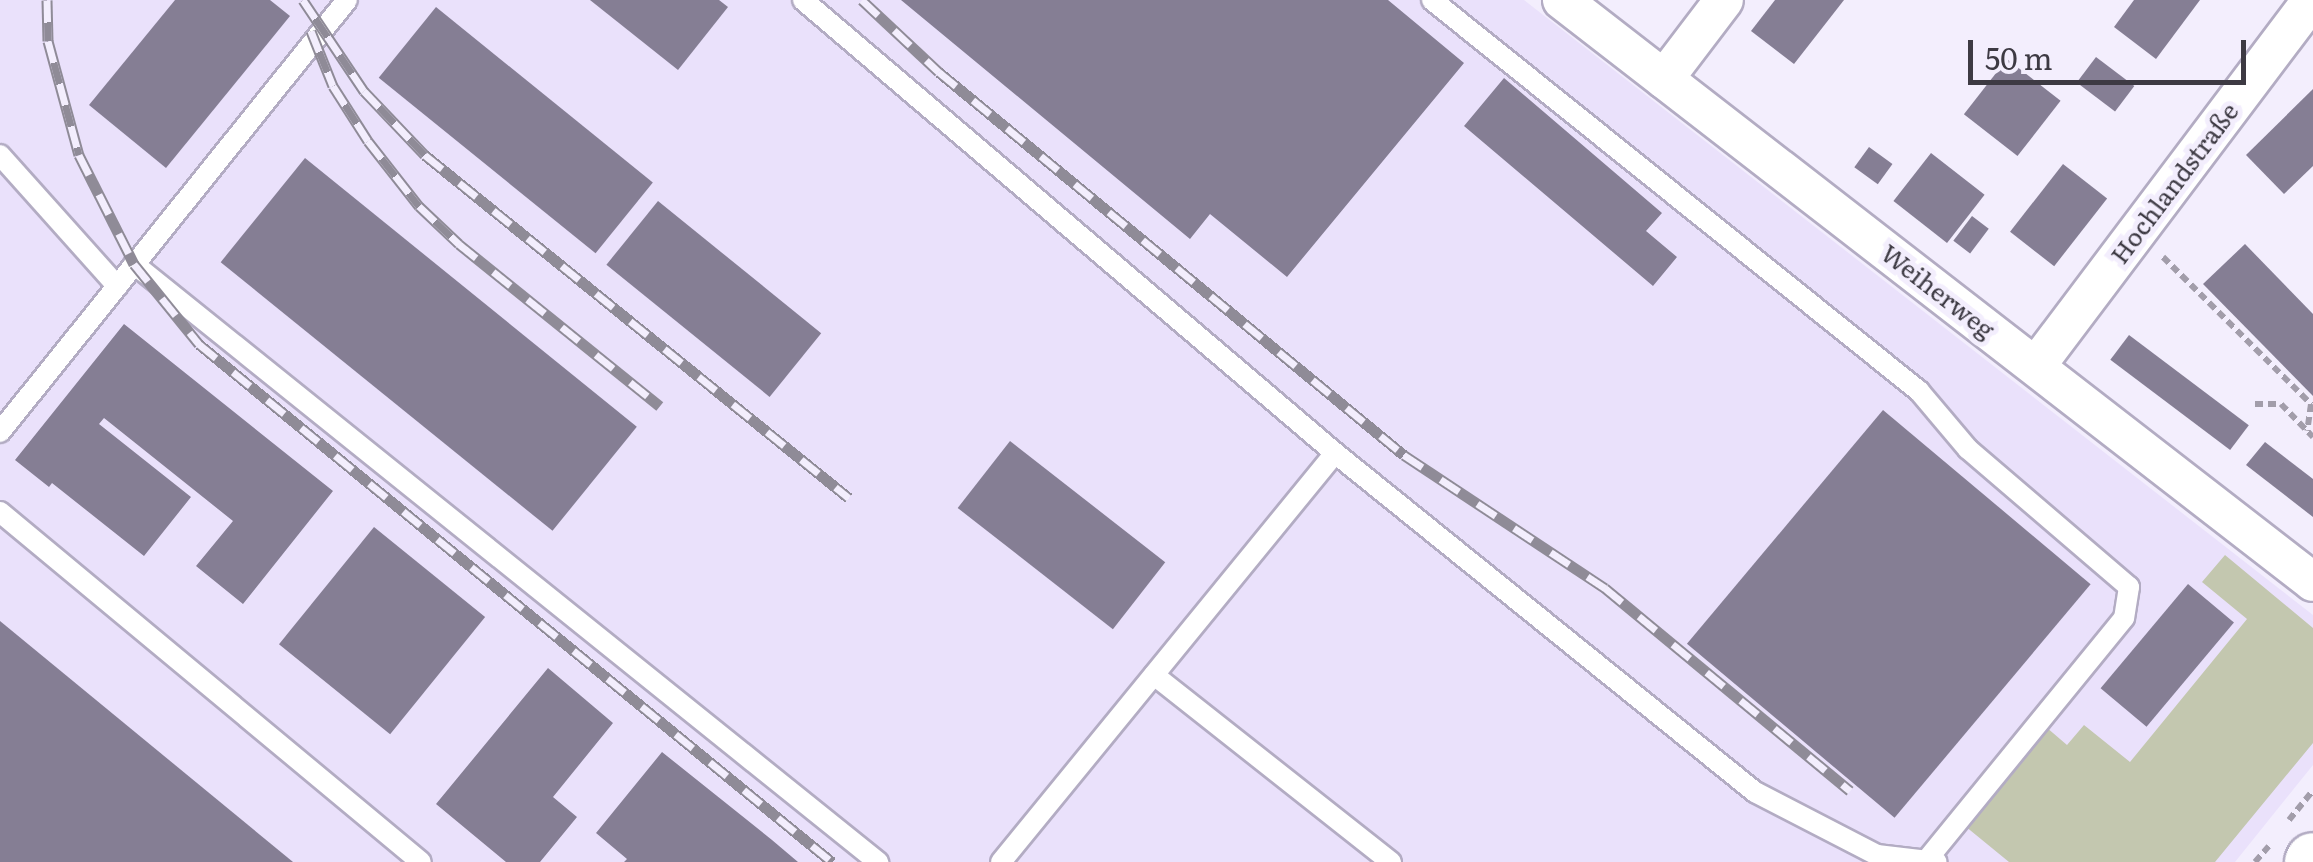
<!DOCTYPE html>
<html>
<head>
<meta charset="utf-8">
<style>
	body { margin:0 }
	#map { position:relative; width:2313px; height:862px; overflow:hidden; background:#f3eefd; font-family:Literata,serif }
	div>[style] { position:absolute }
	.built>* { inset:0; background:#eae1fb }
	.green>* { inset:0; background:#c3c7af }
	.building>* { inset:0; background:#857e94; transform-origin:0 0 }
	.path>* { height:6px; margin-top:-3px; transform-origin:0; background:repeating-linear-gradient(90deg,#a29daa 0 8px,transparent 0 13px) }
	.roads { filter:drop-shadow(2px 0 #b3acc3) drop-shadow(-2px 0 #b3acc3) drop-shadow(0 2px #b3acc3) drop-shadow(0 -2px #b3acc3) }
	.lane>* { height:20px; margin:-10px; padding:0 10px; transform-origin:10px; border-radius:10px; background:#fff }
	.street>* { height:38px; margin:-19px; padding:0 19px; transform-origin:19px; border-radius:19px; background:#fff }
	.secondary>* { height:55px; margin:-27.5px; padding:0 27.5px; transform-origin:27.5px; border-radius:27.5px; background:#fff }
	.rail>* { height:11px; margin-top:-5.5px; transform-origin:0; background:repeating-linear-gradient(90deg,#f3eefd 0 22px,#8f8b97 0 44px); box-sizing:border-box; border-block:2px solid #8f8b97 }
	span { translate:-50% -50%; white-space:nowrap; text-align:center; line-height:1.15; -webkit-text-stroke:10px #f3eefd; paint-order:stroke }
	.street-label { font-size:25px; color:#3d3a43 }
	.scale { position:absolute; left:1968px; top:40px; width:278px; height:45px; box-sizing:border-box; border:5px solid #3d3a43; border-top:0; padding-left:12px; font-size:30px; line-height:35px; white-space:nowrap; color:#3d3a43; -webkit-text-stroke:8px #f3eefd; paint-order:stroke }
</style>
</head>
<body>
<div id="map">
	<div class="built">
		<i style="clip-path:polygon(0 0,1524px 0,2313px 615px,2313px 765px,2235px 862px,0 862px)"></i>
	</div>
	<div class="green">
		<i style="clip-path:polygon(2225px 555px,2313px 628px,2313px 743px,2215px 862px,2009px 862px,1965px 826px,2046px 727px,2067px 745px,2084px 725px,2130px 762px,2247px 619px,2202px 582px)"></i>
	</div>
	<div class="building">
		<i style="clip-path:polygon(175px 0,270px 0,290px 16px,166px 168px,89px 105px)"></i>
		<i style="clip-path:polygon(590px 0,719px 0,728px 7px,678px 70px)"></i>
		<i style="clip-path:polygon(901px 0,1388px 0,1464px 63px,1287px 277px,1210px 214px,1190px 239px)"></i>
		<i style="clip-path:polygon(1775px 0,1844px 0,1794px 64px,1751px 31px)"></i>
		<i style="clip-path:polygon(2134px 0,2200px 0,2156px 59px,2114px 27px)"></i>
		<i style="left:436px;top:7px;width:279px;height:91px;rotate:39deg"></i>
		<i style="left:2096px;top:57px;width:48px;height:32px;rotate:37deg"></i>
		<i style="left:2007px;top:59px;width:68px;height:70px;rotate:38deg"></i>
		<i style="clip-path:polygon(1504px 78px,1662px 213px,1646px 231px,1677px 257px,1653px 286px,1464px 126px)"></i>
		<i style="clip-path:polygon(2313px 89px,2313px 166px,2284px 194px,2246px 155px)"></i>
		<i style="left:1869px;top:147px;width:29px;height:25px;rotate:36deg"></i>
		<i style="left:1931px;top:153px;width:68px;height:61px;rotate:38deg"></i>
		<i style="left:305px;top:158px;width:427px;height:134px;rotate:39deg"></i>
		<i style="left:2063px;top:164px;width:56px;height:86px;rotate:38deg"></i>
		<i style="left:658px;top:201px;width:210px;height:82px;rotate:39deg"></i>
		<i style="left:1972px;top:216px;width:21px;height:31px;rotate:37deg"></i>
		<i style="clip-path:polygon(2245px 244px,2313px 314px,2313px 396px,2203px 284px)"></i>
		<i style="clip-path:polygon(124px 324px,333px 491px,243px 604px,196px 566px,233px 521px,104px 418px,99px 424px,191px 497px,144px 556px,52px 483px,49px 487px,15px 460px)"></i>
		<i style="left:2129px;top:335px;width:150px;height:31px;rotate:37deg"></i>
		<i style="left:1883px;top:410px;width:271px;height:305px;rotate:40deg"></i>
		<i style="left:1010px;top:441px;width:197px;height:85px;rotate:38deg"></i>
		<i style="clip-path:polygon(2265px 442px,2313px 479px,2313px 517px,2246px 465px)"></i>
		<i style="left:374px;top:527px;width:143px;height:151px;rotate:39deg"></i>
		<i style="left:2188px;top:584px;width:60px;height:136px;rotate:40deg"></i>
		<i style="clip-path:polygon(0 621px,293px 862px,0 862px)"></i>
		<i style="clip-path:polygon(548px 668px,613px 723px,553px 797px,577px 817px,540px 862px,506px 862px,436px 804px)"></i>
		<i style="clip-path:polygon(662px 752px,772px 840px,798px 862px,624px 862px,627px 859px,596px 833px)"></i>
	</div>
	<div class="path">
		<i style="left:2163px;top:257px;width:209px;rotate:44.8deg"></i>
		<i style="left:2311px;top:404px;width:27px;rotate:98deg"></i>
		<i style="left:2255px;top:404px;width:26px"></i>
		<i style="left:2281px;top:404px;width:46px;rotate:45.9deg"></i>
		<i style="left:2289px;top:820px;width:38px;rotate:-51deg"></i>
		<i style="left:2255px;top:862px;width:21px;rotate:-49deg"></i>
	</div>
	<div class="roads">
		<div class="lane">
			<i style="left:803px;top:0;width:699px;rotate:40.41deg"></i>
			<i style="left:1335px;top:453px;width:540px;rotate:38.91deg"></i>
			<i style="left:1755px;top:792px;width:137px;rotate:27.3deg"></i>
			<i style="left:1877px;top:855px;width:60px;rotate:6.7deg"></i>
			<i style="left:1432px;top:0;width:625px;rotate:38.76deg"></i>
			<i style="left:1919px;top:391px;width:76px;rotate:49.8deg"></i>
			<i style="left:1968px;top:449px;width:212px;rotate:40.6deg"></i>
			<i style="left:2129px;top:587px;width:31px;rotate:99deg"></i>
			<i style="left:2124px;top:618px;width:313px;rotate:129.2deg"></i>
			<i style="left:0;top:155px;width:176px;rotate:48.2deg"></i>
			<i style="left:134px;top:264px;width:955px;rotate:38.79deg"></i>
			<i style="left:0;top:432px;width:554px;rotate:-51.23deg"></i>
			<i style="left:0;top:512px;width:547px;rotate:39.74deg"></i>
			<i style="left:1154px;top:675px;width:302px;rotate:38.3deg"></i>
			<i style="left:1001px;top:862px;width:528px;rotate:-50.76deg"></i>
		</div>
		<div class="street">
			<i style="left:1562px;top:0;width:950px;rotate:37.77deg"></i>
			<i style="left:1664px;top:79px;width:99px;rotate:-52.8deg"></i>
			<i style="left:2036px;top:366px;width:458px;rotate:-53deg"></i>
		</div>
		<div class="secondary">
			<i style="left:2312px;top:862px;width:2px;rotate:-63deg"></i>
		</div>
	</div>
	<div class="rail">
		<i style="left:47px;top:0;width:41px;rotate:88.6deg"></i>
		<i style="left:48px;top:41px;width:118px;rotate:74.8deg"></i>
		<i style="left:79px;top:155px;width:122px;rotate:63.2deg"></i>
		<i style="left:134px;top:264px;width:103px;rotate:50.9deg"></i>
		<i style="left:199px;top:344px;width:818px;rotate:39.29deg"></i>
		<i style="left:303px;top:0;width:110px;rotate:56.2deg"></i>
		<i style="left:364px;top:91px;width:88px;rotate:46.4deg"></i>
		<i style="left:425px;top:155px;width:545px;rotate:38.97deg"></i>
		<i style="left:862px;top:0;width:105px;rotate:43.1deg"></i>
		<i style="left:939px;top:72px;width:602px;rotate:39.48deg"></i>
		<i style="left:1404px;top:455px;width:241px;rotate:33.5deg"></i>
		<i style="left:1605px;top:588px;width:318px;rotate:39.6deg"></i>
		<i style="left:311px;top:31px;width:59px;rotate:68.2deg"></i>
		<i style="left:333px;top:86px;width:65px;rotate:57.5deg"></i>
		<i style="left:368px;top:141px;width:83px;rotate:51.9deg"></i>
		<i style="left:419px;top:206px;width:55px;rotate:43.5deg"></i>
		<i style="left:459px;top:244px;width:258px;rotate:38.9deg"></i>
	</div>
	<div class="street-label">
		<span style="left:2174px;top:183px;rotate:-53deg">Hochlandstraße</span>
		<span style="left:1938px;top:291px;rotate:38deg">Weiherweg</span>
	</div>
	<div class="scale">50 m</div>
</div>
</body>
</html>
